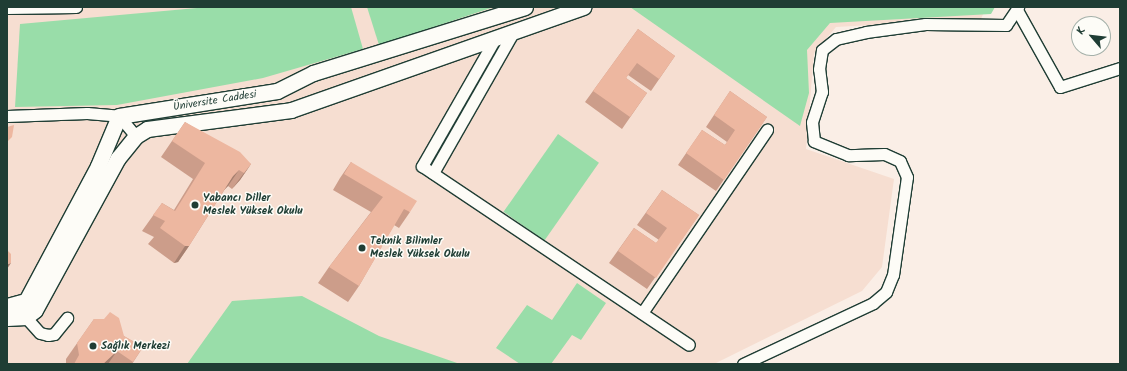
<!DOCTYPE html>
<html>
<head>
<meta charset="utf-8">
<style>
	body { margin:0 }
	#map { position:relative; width:1127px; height:371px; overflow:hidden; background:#faeee6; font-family:Kalam,sans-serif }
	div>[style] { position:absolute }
	.built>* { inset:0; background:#f6ded1 }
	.green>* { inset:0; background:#99dda9; transform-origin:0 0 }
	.roads { filter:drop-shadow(1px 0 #1f3d34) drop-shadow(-1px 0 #1f3d34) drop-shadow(0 1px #1f3d34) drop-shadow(0 -1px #1f3d34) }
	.street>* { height:11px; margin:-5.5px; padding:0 5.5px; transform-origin:5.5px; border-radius:5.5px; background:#fdfcf7 }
	.secondary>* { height:15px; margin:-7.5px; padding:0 7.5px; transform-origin:7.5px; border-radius:7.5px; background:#fdfcf7 }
	.wall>* { inset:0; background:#cc9d8a }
	.shaded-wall>* { inset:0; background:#a68070 }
	.building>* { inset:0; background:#edb7a0 }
	.dots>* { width:11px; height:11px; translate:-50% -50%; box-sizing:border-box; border:2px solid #fdfcf7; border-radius:50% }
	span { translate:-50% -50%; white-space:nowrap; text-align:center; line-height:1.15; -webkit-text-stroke:3px #fdfcf7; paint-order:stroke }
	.street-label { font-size:11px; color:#1f3d34 }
	.poi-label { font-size:11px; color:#1f3d34; font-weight:700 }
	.left { translate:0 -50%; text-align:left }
	.frame { position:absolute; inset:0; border:8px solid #1f3d34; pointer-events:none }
	.north { position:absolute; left:1071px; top:16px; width:40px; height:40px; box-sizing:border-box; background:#fdfcf7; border:1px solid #a4b0a9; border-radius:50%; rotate:298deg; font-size:11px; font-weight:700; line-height:16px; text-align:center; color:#1f3d34 }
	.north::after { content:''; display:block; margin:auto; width:14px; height:18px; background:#1f3d34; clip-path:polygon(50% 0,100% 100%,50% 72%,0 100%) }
</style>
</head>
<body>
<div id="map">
	<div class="built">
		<i style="clip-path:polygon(7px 7px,986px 7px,981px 19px,836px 27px,814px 53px,806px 149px,894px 179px,882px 267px,862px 291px,714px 364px,7px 364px)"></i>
	</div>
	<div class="green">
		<i style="clip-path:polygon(208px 7px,351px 7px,363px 49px,263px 78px,117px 105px,15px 107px,20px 24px)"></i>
		<i style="clip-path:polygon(367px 7px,494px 7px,379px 45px)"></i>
		<i style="clip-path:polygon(630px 7px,995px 7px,991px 14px,830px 23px,807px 50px,809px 93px,800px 126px)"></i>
		<i style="left:558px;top:134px;width:50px;height:95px;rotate:35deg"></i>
		<i style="clip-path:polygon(577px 283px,606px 303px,581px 340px,572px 335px,551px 364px,520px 364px,496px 348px,527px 305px,552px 320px)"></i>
		<i style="clip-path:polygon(302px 296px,379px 336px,460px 364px,187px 364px,232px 301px)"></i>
	</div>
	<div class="roads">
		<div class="street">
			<i style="left:7px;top:8px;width:69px;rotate:-0.8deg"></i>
			<i style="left:1017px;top:10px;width:88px;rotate:60.8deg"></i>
			<i style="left:1060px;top:87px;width:63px;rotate:-17.6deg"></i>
			<i style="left:496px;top:37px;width:149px;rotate:119.8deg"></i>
			<i style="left:422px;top:166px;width:321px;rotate:33.8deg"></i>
			<i style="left:7px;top:116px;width:80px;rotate:-2.1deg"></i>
			<i style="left:87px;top:113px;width:32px;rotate:5deg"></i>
			<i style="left:119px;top:116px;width:26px;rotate:50deg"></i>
			<i style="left:433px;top:173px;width:163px;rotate:-60.3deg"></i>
			<i style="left:21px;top:312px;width:28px;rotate:48deg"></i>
			<i style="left:40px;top:333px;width:8px;rotate:14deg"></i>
			<i style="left:48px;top:335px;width:6px;rotate:-9deg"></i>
			<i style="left:54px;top:334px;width:21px;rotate:-51deg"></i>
			<i style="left:642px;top:313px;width:222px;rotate:-55.7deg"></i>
			<i style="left:743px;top:364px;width:144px;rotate:-25.1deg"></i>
			<i style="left:873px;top:303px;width:17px;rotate:-40deg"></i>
			<i style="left:886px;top:292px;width:18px;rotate:-68deg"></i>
			<i style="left:893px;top:275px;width:99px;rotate:-81.9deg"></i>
			<i style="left:907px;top:177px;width:17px;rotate:-114deg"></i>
			<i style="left:900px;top:161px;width:17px;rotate:-156deg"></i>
			<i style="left:884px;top:154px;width:36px;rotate:178deg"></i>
			<i style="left:848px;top:155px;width:37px;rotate:-158deg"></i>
			<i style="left:814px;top:141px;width:19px;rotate:-96deg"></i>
			<i style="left:812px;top:122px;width:32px;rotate:-72deg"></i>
			<i style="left:822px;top:92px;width:23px;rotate:-97deg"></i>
			<i style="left:819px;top:69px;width:19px;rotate:-81deg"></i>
			<i style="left:822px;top:50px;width:18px;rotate:-38deg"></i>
			<i style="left:836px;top:39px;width:31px;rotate:-13deg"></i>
			<i style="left:866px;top:32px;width:60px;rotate:-7.7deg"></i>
			<i style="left:925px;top:24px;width:81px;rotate:0.7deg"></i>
			<i style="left:1006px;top:25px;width:22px;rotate:-56deg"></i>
		</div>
		<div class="secondary">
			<i style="left:7px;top:306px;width:20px;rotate:-15deg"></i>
			<i style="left:26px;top:301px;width:153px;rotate:-61.9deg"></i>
			<i style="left:98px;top:166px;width:54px;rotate:-67.2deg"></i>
			<i style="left:119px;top:116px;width:160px;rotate:-9deg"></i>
			<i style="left:277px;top:91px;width:40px;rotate:-26.6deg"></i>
			<i style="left:313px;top:73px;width:222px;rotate:-17.3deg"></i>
			<i style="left:7px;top:318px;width:19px;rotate:-3deg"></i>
			<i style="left:26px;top:317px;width:11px;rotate:-38deg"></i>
			<i style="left:35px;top:310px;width:173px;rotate:-61.4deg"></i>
			<i style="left:118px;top:158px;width:28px;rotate:-51deg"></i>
			<i style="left:136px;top:136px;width:13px;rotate:-32deg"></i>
			<i style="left:147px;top:129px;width:145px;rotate:-7.5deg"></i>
			<i style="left:291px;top:110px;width:310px;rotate:-19.4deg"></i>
		</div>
	</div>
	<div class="wall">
		<i style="clip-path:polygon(638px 29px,675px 56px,651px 91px,628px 75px,626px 78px,647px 93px,622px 129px,585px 102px)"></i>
		<i style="clip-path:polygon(730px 91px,767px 117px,716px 191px,678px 165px,702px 130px,725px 145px,727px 142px,706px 127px)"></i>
		<i style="clip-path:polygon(185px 122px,251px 164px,240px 180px,232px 189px,228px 186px,225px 189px,189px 246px,178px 262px,174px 263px,148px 244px,154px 237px,142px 231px,162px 203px,174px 210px,193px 179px,161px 157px)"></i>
		<i style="clip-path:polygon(351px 162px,410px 212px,399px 228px,394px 225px,359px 286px,348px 302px,318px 283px,329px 267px,371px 212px,333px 190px,340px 178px)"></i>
		<i style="clip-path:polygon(662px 190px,699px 215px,647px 289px,609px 263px,634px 228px,656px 243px,659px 240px,637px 225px)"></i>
		<i style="clip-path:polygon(94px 319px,143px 347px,132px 364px,66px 364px,66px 359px)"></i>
	</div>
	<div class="shaded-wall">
		<i style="clip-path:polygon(251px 164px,240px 180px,232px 189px,244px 173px)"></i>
		<i style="clip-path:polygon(239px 170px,228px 186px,222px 192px,233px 176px)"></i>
		<i style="clip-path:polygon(185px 246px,189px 246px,178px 262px,174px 263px)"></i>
		<i style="clip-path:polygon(11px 263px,7px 269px,7px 264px)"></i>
		<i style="clip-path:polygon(117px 351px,108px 364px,103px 364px)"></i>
	</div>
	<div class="building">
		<i style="clip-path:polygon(638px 29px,675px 56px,659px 79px,637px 63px,626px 78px,647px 93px,630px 117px,593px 91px)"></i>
		<i style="clip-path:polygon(730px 91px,767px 117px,724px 180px,686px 153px,702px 130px,725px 145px,735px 130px,714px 115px)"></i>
		<i style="clip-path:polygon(185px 122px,240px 152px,251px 164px,244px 173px,239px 170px,233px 176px,189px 246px,185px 246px,160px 228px,165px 221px,153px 215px,162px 203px,175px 211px,205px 163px,172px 141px)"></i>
		<i style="clip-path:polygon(14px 125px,12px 137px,7px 142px,7px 127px)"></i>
		<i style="clip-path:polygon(351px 162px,417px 201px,410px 212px,404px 209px,359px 286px,329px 267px,383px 197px,344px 174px)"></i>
		<i style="clip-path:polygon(662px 190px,699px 215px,656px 278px,618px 251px,634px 228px,656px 243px,667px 228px,646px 213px)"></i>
		<i style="clip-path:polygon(7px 250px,11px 254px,11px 263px,7px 264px)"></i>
		<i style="clip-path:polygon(110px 312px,119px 318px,124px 336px,143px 347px,133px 362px,117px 351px,103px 364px,74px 364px,79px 355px,77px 343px,94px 319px,104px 319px)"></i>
	</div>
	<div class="dots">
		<i style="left:195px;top:205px;background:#1f3d34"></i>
		<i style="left:362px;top:248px;background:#1f3d34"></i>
		<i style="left:93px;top:346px;background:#1f3d34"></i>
	</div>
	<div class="street-label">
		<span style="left:215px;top:101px;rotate:-9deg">Üniversite Caddesi</span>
	</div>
	<div class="poi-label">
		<span class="left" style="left:203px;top:205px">Yabancı Diller<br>Meslek Yüksek Okulu</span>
		<span class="left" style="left:370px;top:248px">Teknik Bilimler<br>Meslek Yüksek Okulu</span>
		<span class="left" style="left:101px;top:346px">Sağlık Merkezi</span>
	</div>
	<div class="frame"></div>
	<div class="north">K</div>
</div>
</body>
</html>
